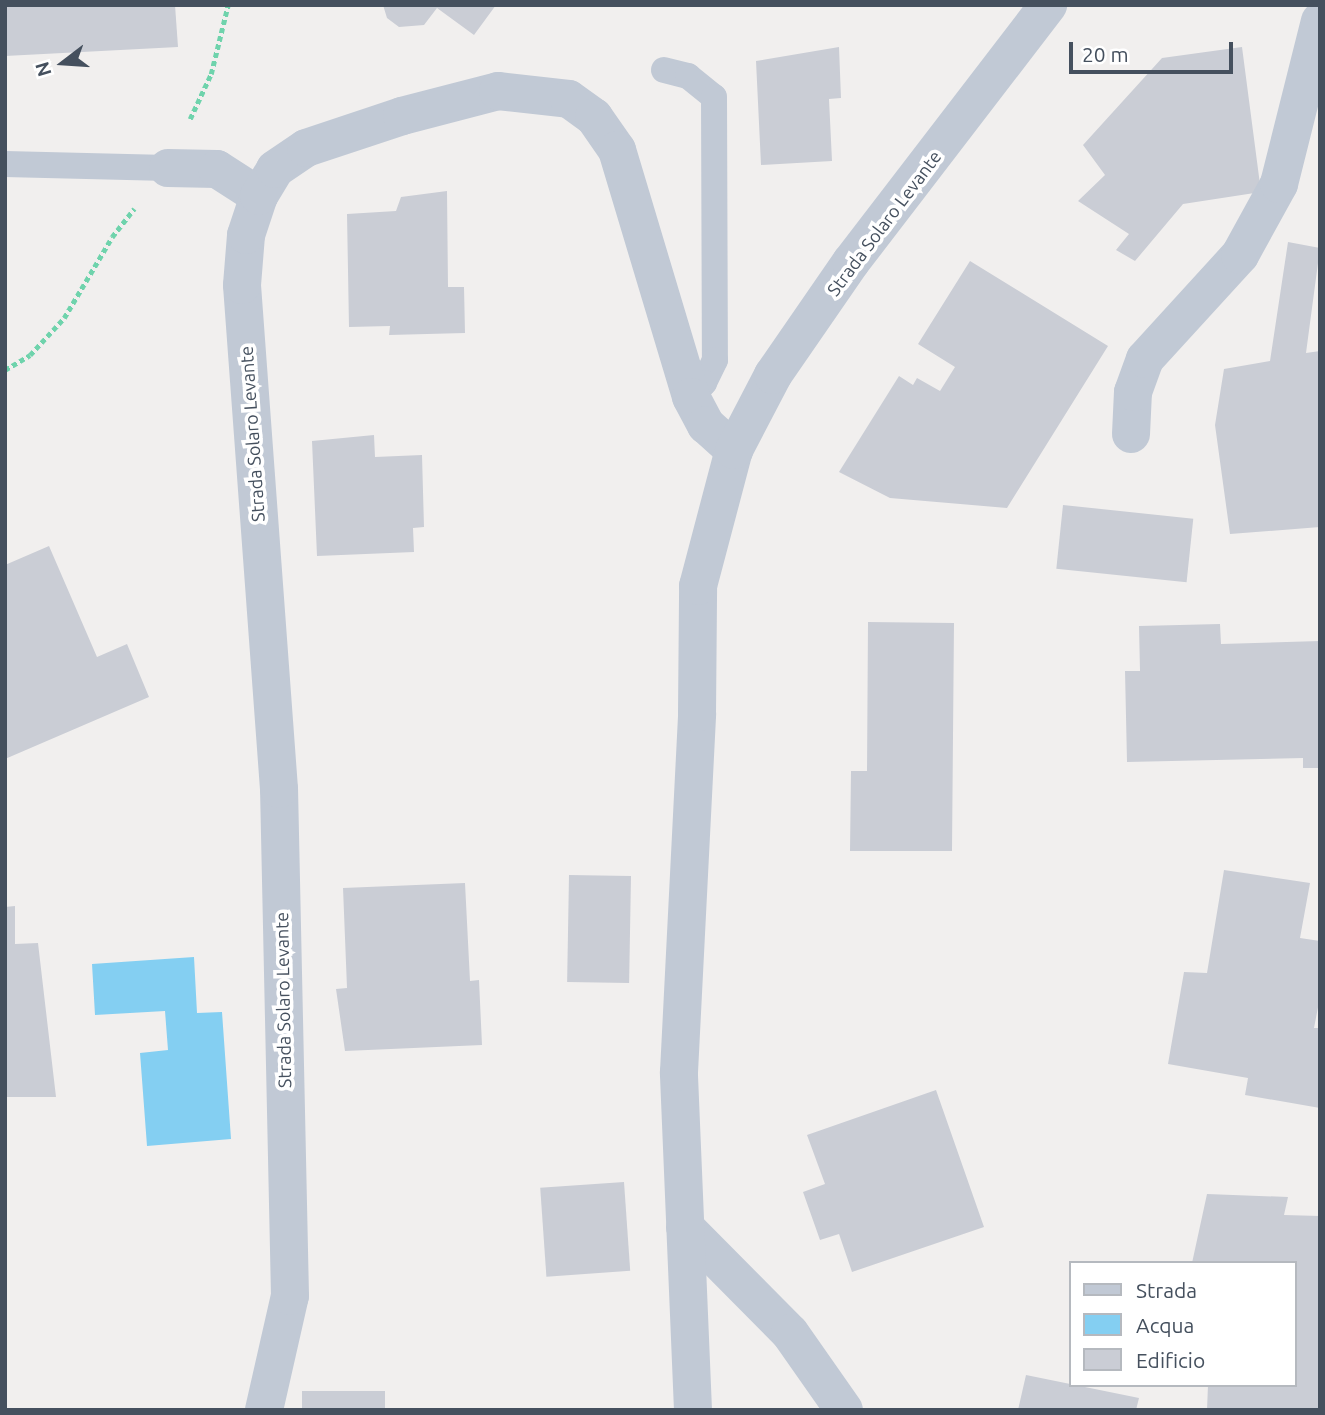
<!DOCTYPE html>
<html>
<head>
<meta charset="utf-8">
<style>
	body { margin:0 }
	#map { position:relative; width:1325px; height:1415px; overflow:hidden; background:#f1efee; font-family:Ubuntu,sans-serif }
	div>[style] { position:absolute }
	.water>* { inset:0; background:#84cff2 }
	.building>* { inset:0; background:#cacdd5; transform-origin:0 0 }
	.path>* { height:4.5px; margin-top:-2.25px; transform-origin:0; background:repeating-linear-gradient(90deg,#6fd3ac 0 5px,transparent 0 8.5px) }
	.service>* { height:26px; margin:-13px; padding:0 13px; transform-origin:13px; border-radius:13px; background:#c1c9d5 }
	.minor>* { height:38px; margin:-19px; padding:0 19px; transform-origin:19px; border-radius:19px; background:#c1c9d5 }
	span { translate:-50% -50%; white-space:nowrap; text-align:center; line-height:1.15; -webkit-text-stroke:7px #fff; paint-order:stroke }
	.street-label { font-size:18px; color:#45505e }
	.frame { position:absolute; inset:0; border:7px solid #45505e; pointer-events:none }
	.legend { position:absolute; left:1069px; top:1261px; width:228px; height:126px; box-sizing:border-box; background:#fff; border:2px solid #b5b9bf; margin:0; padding:9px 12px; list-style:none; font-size:21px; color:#45505e }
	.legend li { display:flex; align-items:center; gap:14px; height:35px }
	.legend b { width:35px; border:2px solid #b5b9bf }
	.north { position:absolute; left:28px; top:28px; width:70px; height:70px; -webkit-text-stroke:5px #fff; paint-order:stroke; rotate:253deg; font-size:19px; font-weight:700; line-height:28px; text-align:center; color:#45505e }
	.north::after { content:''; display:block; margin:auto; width:24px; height:32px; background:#45505e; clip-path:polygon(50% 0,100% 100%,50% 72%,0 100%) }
	.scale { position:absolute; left:1069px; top:42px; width:164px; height:32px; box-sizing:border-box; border:4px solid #45505e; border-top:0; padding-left:9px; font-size:21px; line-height:24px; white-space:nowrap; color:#45505e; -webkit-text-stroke:5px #fff; paint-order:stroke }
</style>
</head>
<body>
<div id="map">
	<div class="water">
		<i style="clip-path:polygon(194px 957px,197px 1013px,222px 1012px,231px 1139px,147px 1146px,140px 1053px,168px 1050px,165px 1011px,95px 1015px,92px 964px)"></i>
	</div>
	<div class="building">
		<i style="clip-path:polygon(5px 5px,175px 5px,178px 47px,5px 56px)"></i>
		<i style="clip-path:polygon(383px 5px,496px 5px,474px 35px,437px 8px,424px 25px,399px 27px,387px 18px)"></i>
		<i style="clip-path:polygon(839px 47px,841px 98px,829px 99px,832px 161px,761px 165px,756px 61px)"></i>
		<i style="clip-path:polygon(1242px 47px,1261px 192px,1183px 204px,1135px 261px,1116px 250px,1129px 234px,1078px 201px,1105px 175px,1083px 145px,1162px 58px)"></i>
		<i style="clip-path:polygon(447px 191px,448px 287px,464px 287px,465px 333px,389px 335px,390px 326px,349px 327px,347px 214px,396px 211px,401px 197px)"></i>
		<i style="clip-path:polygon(1288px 242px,1320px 248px,1306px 353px,1320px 351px,1320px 527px,1230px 534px,1215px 425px,1224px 369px,1270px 361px)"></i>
		<i style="clip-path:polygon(970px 261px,1108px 346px,1007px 508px,890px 498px,839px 472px,899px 376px,913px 385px,917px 378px,940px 391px,955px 367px,918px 344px)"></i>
		<i style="clip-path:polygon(374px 435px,375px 457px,422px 455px,424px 527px,413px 528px,414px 552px,317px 556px,312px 441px)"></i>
		<i style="left:1063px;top:505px;width:131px;height:64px;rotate:6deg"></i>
		<i style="clip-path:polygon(49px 546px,97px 657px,127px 644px,149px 697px,5px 759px,5px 565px)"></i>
		<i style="clip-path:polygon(868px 622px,954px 623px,952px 851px,850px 851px,851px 771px,867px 771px)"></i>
		<i style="clip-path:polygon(1220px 624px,1221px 644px,1320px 641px,1320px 768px,1303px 768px,1303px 758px,1127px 762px,1125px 671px,1140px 671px,1139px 626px)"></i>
		<i style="clip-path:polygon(1224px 870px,1310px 883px,1300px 938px,1320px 941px,1320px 997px,1314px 1028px,1320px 1028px,1320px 1108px,1245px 1095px,1248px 1078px,1168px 1064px,1184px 972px,1207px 973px)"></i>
		<i style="left:569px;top:875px;width:62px;height:107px;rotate:1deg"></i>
		<i style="clip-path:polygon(465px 883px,470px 981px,479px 980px,482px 1045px,345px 1051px,336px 989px,347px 988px,343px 888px)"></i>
		<i style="clip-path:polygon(15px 906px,15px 944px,38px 943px,56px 1097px,5px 1097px,5px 907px)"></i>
		<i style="clip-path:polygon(936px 1090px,984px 1227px,852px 1272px,839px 1234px,820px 1240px,803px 1192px,825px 1184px,807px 1135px)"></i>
		<i style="left:624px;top:1182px;width:89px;height:84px;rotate:86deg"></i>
		<i style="clip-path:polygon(1207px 1194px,1288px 1197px,1284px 1215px,1320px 1216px,1320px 1410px,1207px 1410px,1208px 1385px,1295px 1385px,1295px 1263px,1192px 1263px)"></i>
		<i style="clip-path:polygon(1026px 1375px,1139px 1398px,1136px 1410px,1018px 1410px)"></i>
		<i style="left:385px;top:1391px;width:19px;height:83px;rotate:90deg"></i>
	</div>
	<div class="path">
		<i style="left:190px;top:119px;width:50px;rotate:-65deg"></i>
		<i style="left:211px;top:74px;width:71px;rotate:-76.2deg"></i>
		<i style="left:5px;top:370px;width:29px;rotate:-31deg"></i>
		<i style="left:30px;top:355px;width:50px;rotate:-47.4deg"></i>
		<i style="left:64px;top:318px;width:94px;rotate:-59.3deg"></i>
		<i style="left:112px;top:237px;width:36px;rotate:-52deg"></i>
	</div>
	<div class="service">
		<i style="left:664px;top:70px;width:25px;rotate:14deg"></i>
		<i style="left:688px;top:76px;width:33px;rotate:39deg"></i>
		<i style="left:714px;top:97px;width:263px;rotate:89.8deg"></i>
		<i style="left:715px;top:360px;width:25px;rotate:116deg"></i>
		<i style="left:704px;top:383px;width:19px;rotate:133deg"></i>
		<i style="left:5px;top:164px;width:163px;rotate:1.4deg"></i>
	</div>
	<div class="minor">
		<i style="left:168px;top:168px;width:49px;rotate:1.2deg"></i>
		<i style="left:217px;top:169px;width:50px;rotate:32.7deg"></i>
		<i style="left:1131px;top:434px;width:42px;rotate:-87.3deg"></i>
		<i style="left:1133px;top:392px;width:35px;rotate:-70deg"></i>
		<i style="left:1145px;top:359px;width:141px;rotate:-47.6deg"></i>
		<i style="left:1240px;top:255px;width:81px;rotate:-61.2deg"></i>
		<i style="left:1279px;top:184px;width:168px;rotate:-75.9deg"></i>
		<i style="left:685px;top:1227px;width:149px;rotate:45.3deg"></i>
		<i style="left:790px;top:1333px;width:94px;rotate:55deg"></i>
		<i style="left:264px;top:1410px;width:117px;rotate:-77.2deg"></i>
		<i style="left:290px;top:1296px;width:507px;rotate:-91.24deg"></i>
		<i style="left:279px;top:789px;width:505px;rotate:-94.2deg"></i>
		<i style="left:242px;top:285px;width:50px;rotate:-85.4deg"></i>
		<i style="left:246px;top:235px;width:41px;rotate:-71.6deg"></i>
		<i style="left:259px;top:196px;width:31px;rotate:-59deg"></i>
		<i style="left:275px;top:169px;width:37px;rotate:-34deg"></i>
		<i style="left:306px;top:148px;width:101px;rotate:-18.4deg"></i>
		<i style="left:402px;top:116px;width:99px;rotate:-14.6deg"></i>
		<i style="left:498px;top:91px;width:71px;rotate:6.4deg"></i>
		<i style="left:569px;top:99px;width:31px;rotate:36deg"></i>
		<i style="left:594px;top:117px;width:40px;rotate:55.1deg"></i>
		<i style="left:617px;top:150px;width:258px;rotate:73.3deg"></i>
		<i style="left:691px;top:397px;width:32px;rotate:62deg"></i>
		<i style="left:706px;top:425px;width:38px;rotate:42deg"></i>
		<i style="left:693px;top:1410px;width:338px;rotate:-92.4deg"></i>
		<i style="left:679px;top:1072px;width:359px;rotate:-87.1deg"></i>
		<i style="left:697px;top:713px;width:127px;rotate:-89.5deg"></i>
		<i style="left:698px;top:586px;width:141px;rotate:-75.2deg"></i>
		<i style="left:734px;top:450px;width:85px;rotate:-62.5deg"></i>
		<i style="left:773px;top:375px;width:137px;rotate:-55.4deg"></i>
		<i style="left:851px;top:262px;width:324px;rotate:-52.5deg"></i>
	</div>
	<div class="street-label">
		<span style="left:884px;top:223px;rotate:-53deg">Strada Solaro Levante</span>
		<span style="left:252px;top:434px;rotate:-94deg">Strada Solaro Levante</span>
		<span style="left:283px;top:1000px;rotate:-91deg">Strada Solaro Levante</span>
	</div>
	<div class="frame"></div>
	<ul class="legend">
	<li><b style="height:9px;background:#c1c9d5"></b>Strada</li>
	<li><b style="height:19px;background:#84cff2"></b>Acqua</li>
	<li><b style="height:19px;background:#cacdd5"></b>Edificio</li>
	</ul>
	<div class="north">N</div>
	<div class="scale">20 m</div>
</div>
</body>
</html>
